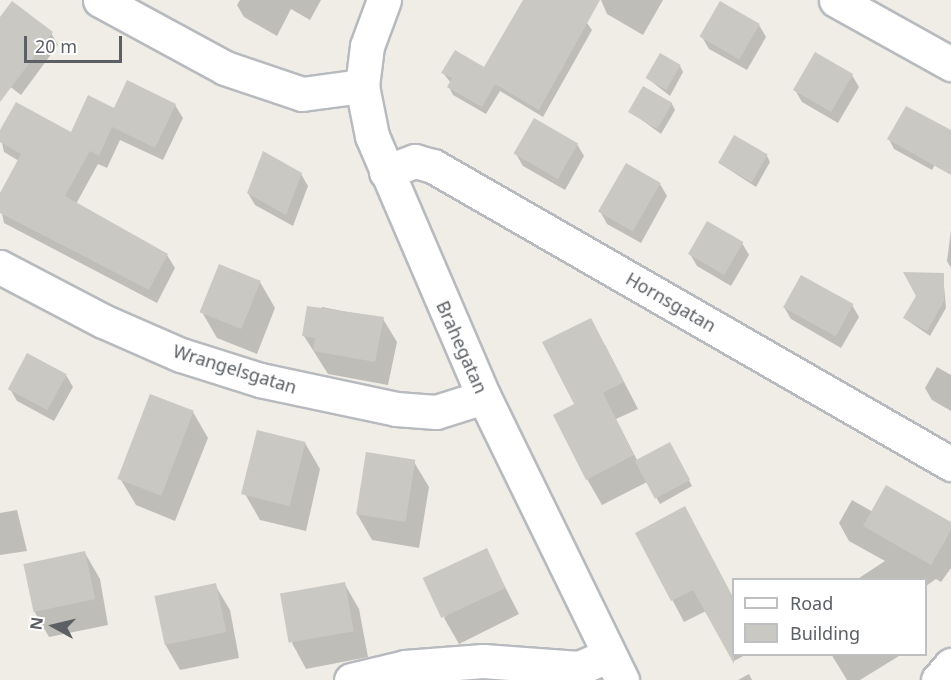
<!DOCTYPE html>
<html>
<head>
<meta charset="utf-8">
<style>
	body { margin:0 }
	#map { position:relative; width:951px; height:680px; overflow:hidden; background:#efede5; font-family:"Noto Sans",sans-serif }
	div>[style] { position:absolute }
	.shadow>* { inset:0; background:#0003 }
	.building>* { inset:0; background:#cac8c2; transform-origin:0 0 }
	.roads { filter:drop-shadow(2px 0 #b7babe) drop-shadow(-2px 0 #b7babe) drop-shadow(0 2px #b7babe) drop-shadow(0 -2px #b7babe) }
	.minor>* { height:33px; margin:-16.5px; padding:0 16.5px; transform-origin:16.5px; border-radius:16.5px; background:#fff }
	span { translate:-50% -50%; white-space:nowrap; text-align:center; line-height:1.15; -webkit-text-stroke:6px #fff; paint-order:stroke }
	.street-label { font-size:18px; color:#5c6065 }
	.legend { position:absolute; left:732px; top:578px; width:195px; height:78px; box-sizing:border-box; background:#fff; border:2px solid #bebfc1; margin:0; padding:8px 10px; list-style:none; font-size:18px; color:#5c6065 }
	.legend li { display:flex; align-items:center; gap:12px; height:30px }
	.legend b { width:30px; border:2px solid #bebfc1 }
	.north { position:absolute; left:24px; top:596px; width:60px; height:60px; -webkit-text-stroke:4px #fff; paint-order:stroke; rotate:278deg; font-size:16px; font-weight:700; line-height:24px; text-align:center; color:#5c6065 }
	.north::after { content:''; display:block; margin:auto; width:21px; height:27px; background:#5c6065; clip-path:polygon(50% 0,100% 100%,50% 72%,0 100%) }
	.scale { position:absolute; left:24px; top:36px; width:98px; height:27px; box-sizing:border-box; border:3px solid #5c6065; border-top:0; padding-left:8px; font-size:18px; line-height:21px; white-space:nowrap; color:#5c6065; -webkit-text-stroke:4px #fff; paint-order:stroke }
</style>
</head>
<body>
<div id="map">
	<div class="shadow">
		<i style="clip-path:polygon(240px 0,321px 0,310px 20px,291px 9px,277px 36px,244px 17px,237px 5px)"></i>
		<i style="clip-path:polygon(524px 0,547px 0,587px 23px,592px 30px,543px 117px,500px 91px,486px 114px,453px 95px,449px 87px,451px 83px,443px 73px,484px 69px)"></i>
		<i style="clip-path:polygon(601px 0,663px 0,643px 35px,607px 14px)"></i>
		<i style="clip-path:polygon(0 19px,51px 33px,58px 45px,21px 95px,0 79px)"></i>
		<i style="clip-path:polygon(759px 25px,766px 37px,747px 70px,709px 49px,702px 37px)"></i>
		<i style="clip-path:polygon(680px 66px,683px 72px,670px 96px,647px 78px)"></i>
		<i style="clip-path:polygon(852px 75px,859px 87px,838px 123px,802px 102px,795px 90px)"></i>
		<i style="clip-path:polygon(672px 104px,675px 110px,661px 134px,631px 112px)"></i>
		<i style="clip-path:polygon(175px 105px,183px 118px,163px 160px,120px 140px,107px 168px,98px 164px,76px 204px,167px 255px,175px 268px,157px 303px,4px 223px,0 203px,19px 161px,4px 152px,0 133px,71px 134px,114px 110px)"></i>
		<i style="clip-path:polygon(950px 138px,932px 170px,894px 149px,889px 139px)"></i>
		<i style="clip-path:polygon(577px 144px,584px 156px,565px 190px,523px 166px,516px 154px)"></i>
		<i style="clip-path:polygon(767px 156px,770px 162px,756px 187px,719px 163px)"></i>
		<i style="clip-path:polygon(301px 174px,308px 186px,293px 226px,255px 205px,248px 193px)"></i>
		<i style="clip-path:polygon(660px 184px,667px 196px,641px 243px,607px 224px,600px 211px)"></i>
		<i style="clip-path:polygon(951px 230px,951px 268px,947px 261px)"></i>
		<i style="clip-path:polygon(742px 243px,749px 255px,731px 286px,697px 266px,690px 254px)"></i>
		<i style="clip-path:polygon(943px 275px,946px 308px,930px 336px,904px 318px)"></i>
		<i style="clip-path:polygon(260px 282px,275px 308px,257px 354px,217px 338px,202px 312px)"></i>
		<i style="clip-path:polygon(852px 305px,859px 317px,841px 348px,791px 319px,784px 307px)"></i>
		<i style="clip-path:polygon(322px 307px,383px 319px,397px 342px,388px 385px,328px 374px,304px 336px)"></i>
		<i style="clip-path:polygon(605px 345px,638px 409px,616px 419px,638px 462px,670px 444px,692px 486px,660px 504px,647px 482px,602px 505px,587px 479px,576px 405px)"></i>
		<i style="clip-path:polygon(937px 367px,951px 375px,951px 411px,932px 400px,925px 388px)"></i>
		<i style="clip-path:polygon(66px 375px,73px 387px,54px 421px,17px 401px,10px 389px)"></i>
		<i style="clip-path:polygon(193px 412px,208px 438px,175px 521px,136px 505px,121px 480px)"></i>
		<i style="clip-path:polygon(305px 443px,320px 469px,306px 531px,260px 520px,245px 494px)"></i>
		<i style="clip-path:polygon(414px 462px,429px 487px,419px 548px,372px 540px,357px 514px)"></i>
		<i style="clip-path:polygon(852px 500px,873px 512px,951px 524px,951px 568px,941px 582px,936px 579px,926px 586px,926px 580px,856px 580px,885px 561px,849px 541px,839px 523px)"></i>
		<i style="clip-path:polygon(684px 508px,734px 654px,747px 654px,734px 661px,706px 611px,684px 622px,637px 533px)"></i>
		<i style="clip-path:polygon(17px 510px,27px 551px,0 555px,0 513px)"></i>
		<i style="clip-path:polygon(486px 550px,519px 614px,459px 644px,444px 618px)"></i>
		<i style="clip-path:polygon(85px 553px,100px 579px,108px 625px,49px 637px,34px 611px)"></i>
		<i style="clip-path:polygon(344px 583px,359px 609px,368px 657px,306px 669px,292px 643px)"></i>
		<i style="clip-path:polygon(215px 585px,230px 610px,239px 658px,180px 670px,165px 644px)"></i>
		<i style="clip-path:polygon(831px 654px,898px 654px,899px 656px,860px 680px,847px 680px)"></i>
		<i style="clip-path:polygon(749px 674px,752px 680px,738px 680px)"></i>
	</div>
	<div class="building">
		<i style="clip-path:polygon(523px 0,600px 0,539px 110px,495px 84px,482px 107px,447px 87px,452px 78px,441px 73px,455px 50px,484px 67px)"></i>
		<i style="clip-path:polygon(12px 1px,53px 32px,0 102px,0 17px)"></i>
		<i style="left:720px;top:1px;width:46px;height:41px;rotate:30deg"></i>
		<i style="left:815px;top:52px;width:44px;height:44px;rotate:30deg"></i>
		<i style="left:660px;top:53px;width:24px;height:29px;rotate:30deg"></i>
		<i style="clip-path:polygon(127px 80px,176px 104px,155px 148px,112px 127px,99px 156px,90px 151px,65px 196px,168px 254px,149px 290px,0 213px,0 193px,21px 154px,0 142px,0 130px,16px 102px,71px 132px,88px 95px,114px 108px)"></i>
		<i style="left:643px;top:86px;width:34px;height:30px;rotate:30deg"></i>
		<i style="clip-path:polygon(906px 106px,951px 130px,951px 175px,887px 139px)"></i>
		<i style="left:534px;top:118px;width:51px;height:41px;rotate:30deg"></i>
		<i style="left:734px;top:135px;width:39px;height:32px;rotate:30deg"></i>
		<i style="clip-path:polygon(263px 151px,302px 173px,286px 215px,247px 193px)"></i>
		<i style="left:626px;top:163px;width:40px;height:56px;rotate:30deg"></i>
		<i style="left:707px;top:221px;width:42px;height:38px;rotate:30deg"></i>
		<i style="left:219px;top:264px;width:45px;height:52px;rotate:22deg"></i>
		<i style="clip-path:polygon(903px 272px,944px 273px,944px 301px,927px 331px,903px 318px,916px 296px)"></i>
		<i style="left:801px;top:275px;width:60px;height:37px;rotate:29deg"></i>
		<i style="clip-path:polygon(307px 306px,384px 317px,375px 362px,313px 351px,315px 338px,302px 336px)"></i>
		<i style="clip-path:polygon(591px 318px,624px 382px,603px 393px,634px 455px,586px 480px,553px 415px,574px 404px,542px 342px)"></i>
		<i style="left:27px;top:353px;width:45px;height:41px;rotate:28deg"></i>
		<i style="left:150px;top:394px;width:47px;height:91px;rotate:21deg"></i>
		<i style="left:257px;top:430px;width:50px;height:66px;rotate:14deg"></i>
		<i style="left:670px;top:442px;width:43px;height:40px;rotate:62deg"></i>
		<i style="left:366px;top:452px;width:50px;height:63px;rotate:9deg"></i>
		<i style="clip-path:polygon(886px 485px,951px 522px,951px 530px,931px 565px,863px 526px)"></i>
		<i style="clip-path:polygon(685px 506px,734px 599px,734px 664px,693px 590px,671px 601px,635px 533px)"></i>
		<i style="left:487px;top:548px;width:44px;height:71px;rotate:65deg"></i>
		<i style="left:85px;top:551px;width:49px;height:63px;rotate:78deg"></i>
		<i style="left:345px;top:582px;width:50px;height:66px;rotate:80deg"></i>
		<i style="left:216px;top:583px;width:50px;height:63px;rotate:78deg"></i>
	</div>
	<div class="roads">
		<div class="minor">
			<i style="left:100px;top:0;width:142px;rotate:28.5deg"></i>
			<i style="left:225px;top:68px;width:81px;rotate:18.7deg"></i>
			<i style="left:302px;top:94px;width:61px;rotate:-7.6deg"></i>
			<i style="left:384px;top:0;width:49px;rotate:110.3deg"></i>
			<i style="left:367px;top:46px;width:40px;rotate:97.1deg"></i>
			<i style="left:362px;top:86px;width:51px;rotate:78.7deg"></i>
			<i style="left:372px;top:136px;width:284px;rotate:66.8deg"></i>
			<i style="left:484px;top:397px;width:315px;rotate:64deg"></i>
			<i style="left:836px;top:0;width:132px;rotate:29.1deg"></i>
			<i style="left:386px;top:172px;width:31px;rotate:-21deg"></i>
			<i style="left:415px;top:161px;width:19px;rotate:16deg"></i>
			<i style="left:433px;top:166px;width:598px;rotate:29.91deg"></i>
			<i style="left:0;top:267px;width:116px;rotate:27.7deg"></i>
			<i style="left:103px;top:321px;width:85px;rotate:23.6deg"></i>
			<i style="left:181px;top:355px;width:83px;rotate:17.6deg"></i>
			<i style="left:260px;top:380px;width:139px;rotate:12deg"></i>
			<i style="left:396px;top:409px;width:40px;rotate:4.3deg"></i>
			<i style="left:436px;top:412px;width:50px;rotate:-17.4deg"></i>
			<i style="left:351px;top:680px;width:56px;rotate:-13.5deg"></i>
			<i style="left:405px;top:667px;width:78px;rotate:-4.4deg"></i>
			<i style="left:483px;top:661px;width:96px;rotate:4.2deg"></i>
			<i style="left:579px;top:668px;width:30px;rotate:-23deg"></i>
			<i style="left:938px;top:680px;width:20px;rotate:-49deg"></i>
		</div>
	</div>
	<div class="street-label">
		<span style="left:671px;top:302px;rotate:30deg">Hornsgatan</span>
		<span style="left:462px;top:347px;rotate:66deg">Brahegatan</span>
		<span style="left:235px;top:369px;rotate:17deg">Wrangelsgatan</span>
	</div>
	<ul class="legend">
	<li><b style="height:8px;background:#fff"></b>Road</li>
	<li><b style="height:16px;background:#cac8c2"></b>Building</li>
	</ul>
	<div class="north">N</div>
	<div class="scale">20 m</div>
</div>
</body>
</html>
